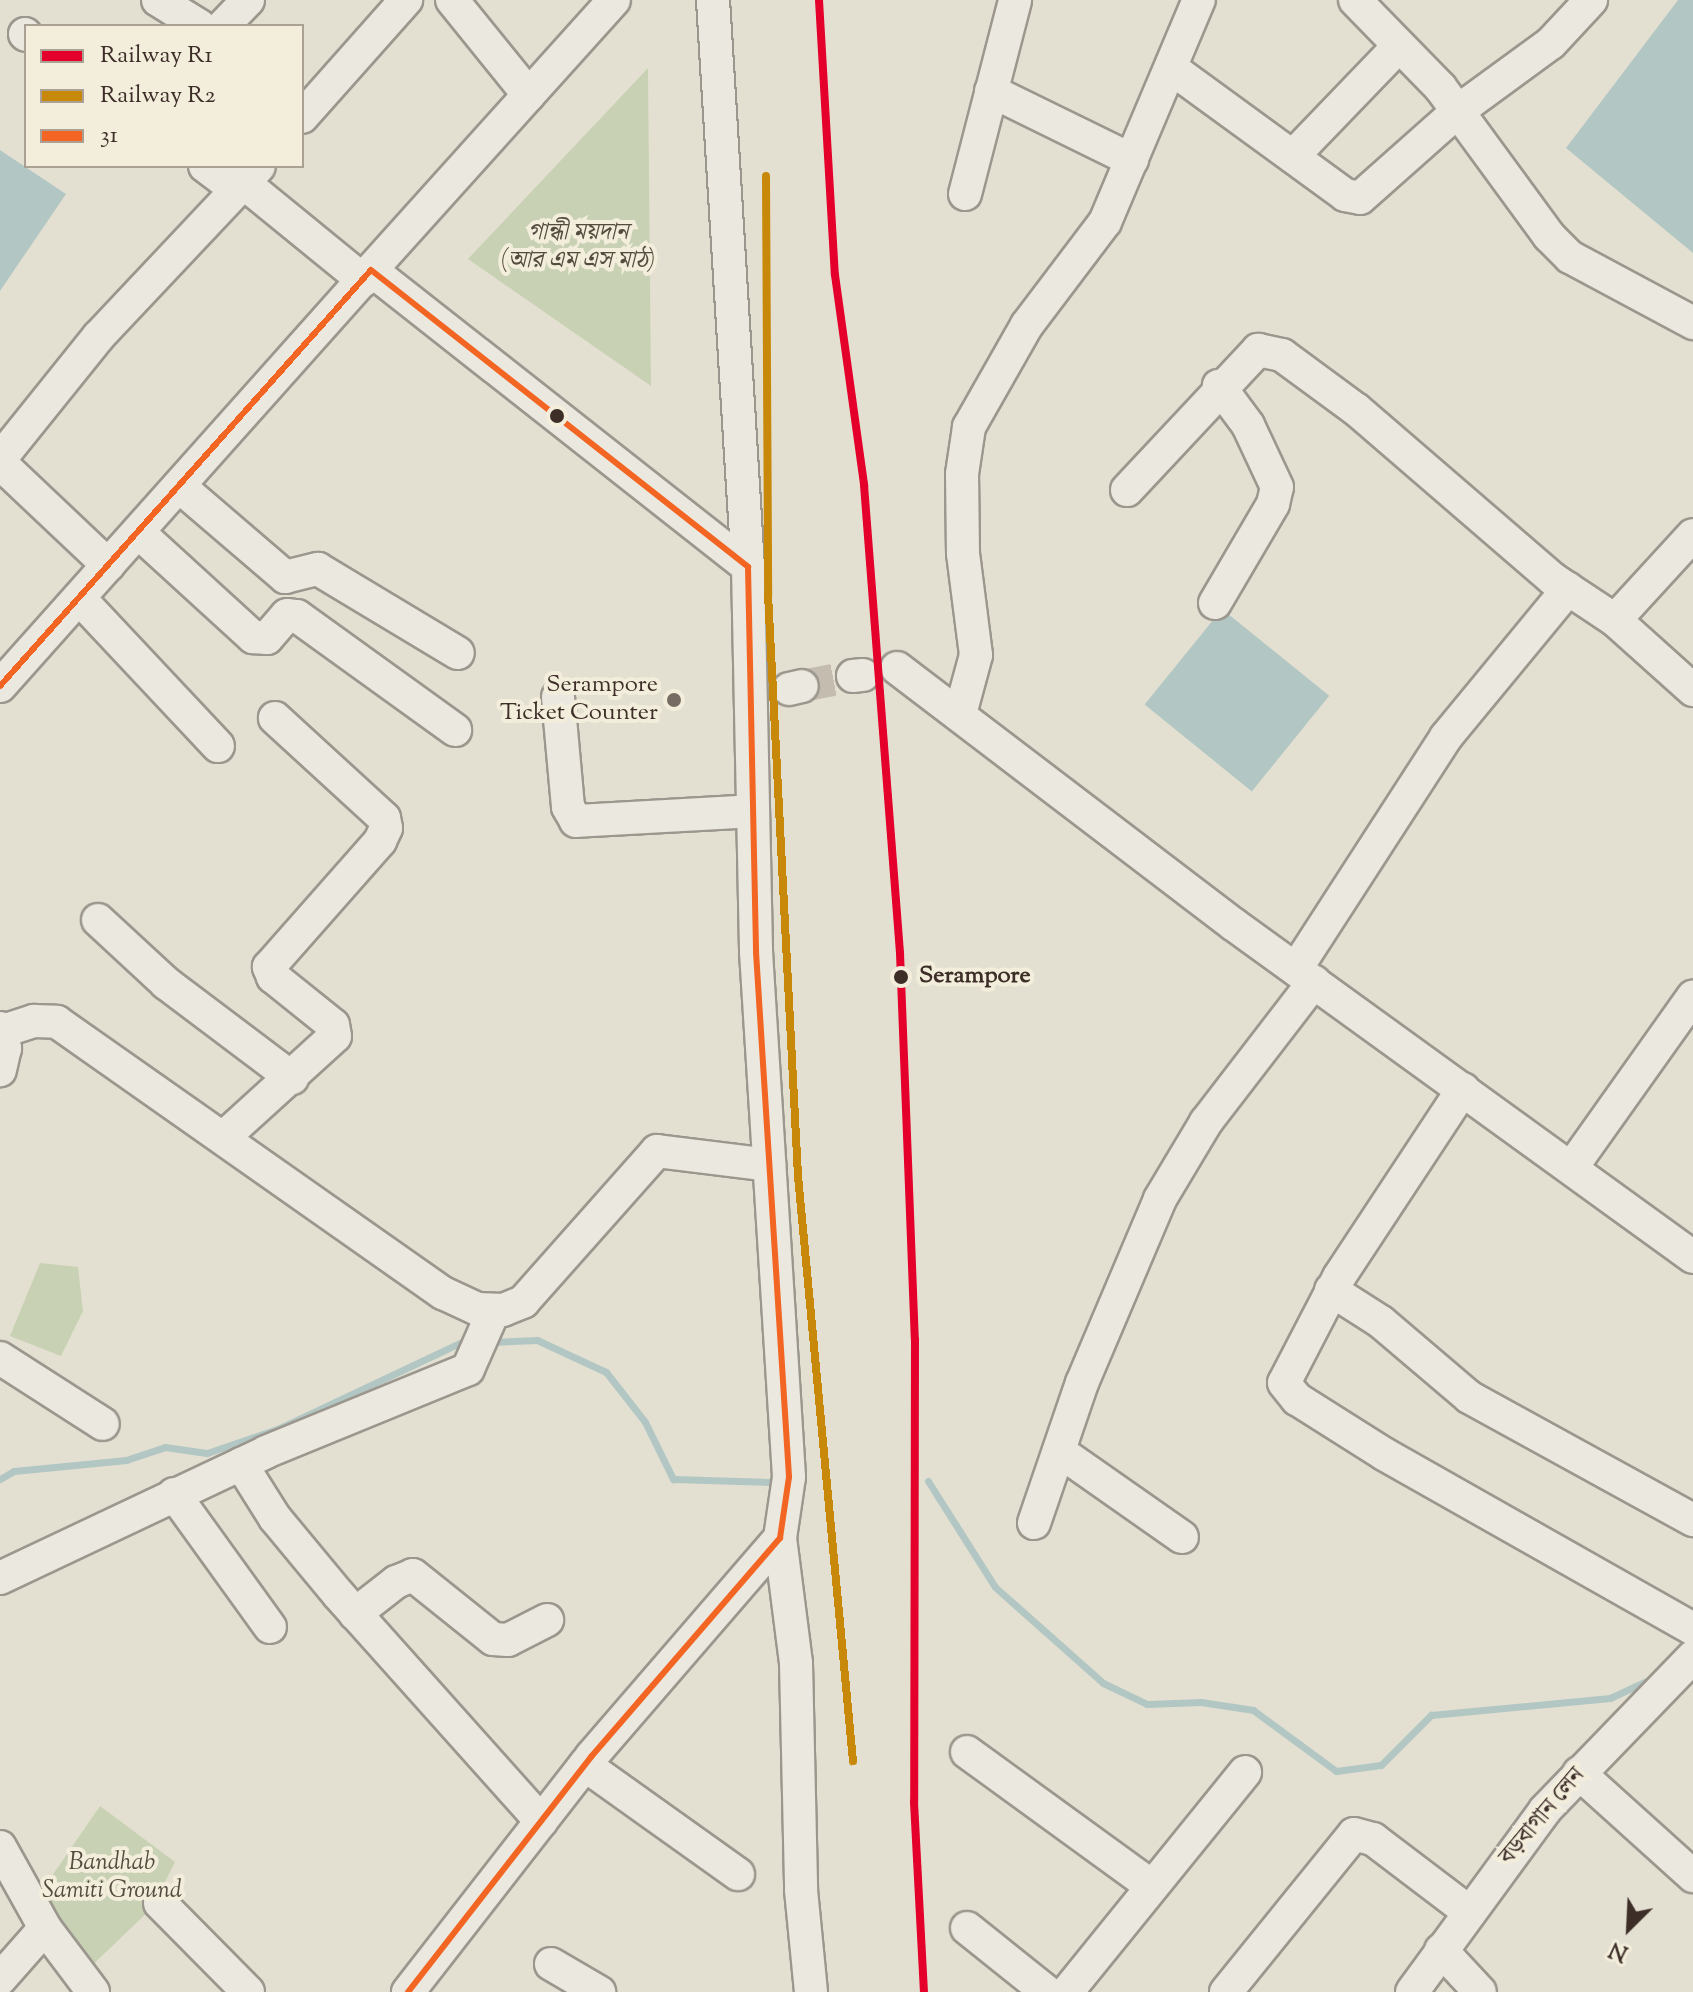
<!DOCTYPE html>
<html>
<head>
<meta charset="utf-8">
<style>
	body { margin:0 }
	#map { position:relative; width:1693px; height:1992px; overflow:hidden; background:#e4e0d1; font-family:"Sorts Mill Goudy","Noto Serif Bengali",serif }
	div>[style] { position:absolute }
	.green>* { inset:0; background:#c8d1b3 }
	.water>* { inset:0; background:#b2c7c4; transform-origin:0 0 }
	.stream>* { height:7px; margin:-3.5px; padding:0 3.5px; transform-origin:3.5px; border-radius:3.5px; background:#b2c7c4 }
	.minor-tunnel>* { height:32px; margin-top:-16px; transform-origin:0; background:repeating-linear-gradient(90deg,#c3bcaf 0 32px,transparent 0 48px) }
	.roads { filter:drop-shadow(2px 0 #9c978e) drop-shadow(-2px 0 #9c978e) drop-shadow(0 2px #9c978e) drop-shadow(0 -2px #9c978e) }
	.minor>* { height:32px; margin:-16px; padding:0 16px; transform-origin:16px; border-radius:16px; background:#ebe8e0 }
	.bus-1>* { height:6px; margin:-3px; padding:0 3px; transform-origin:3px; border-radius:3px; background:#f26522 }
	.rail-1>* { height:8px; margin:-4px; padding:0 4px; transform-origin:4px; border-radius:4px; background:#e4002b }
	.rail-2>* { height:8px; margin:-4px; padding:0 4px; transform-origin:4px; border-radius:4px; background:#c8880a }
	.dots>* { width:22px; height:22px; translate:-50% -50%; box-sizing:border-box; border:4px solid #f3eddc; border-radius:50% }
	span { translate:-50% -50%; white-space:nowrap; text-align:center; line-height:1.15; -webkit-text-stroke:8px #f3eddc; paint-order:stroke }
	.park-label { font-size:24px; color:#544c3f; font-style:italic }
	.poi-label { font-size:24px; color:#3d2e28 }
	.right { translate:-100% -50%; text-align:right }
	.stop-label { font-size:24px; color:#3d2e28; font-weight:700 }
	.left { translate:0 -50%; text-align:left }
	.street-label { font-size:24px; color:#3d2e28 }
	.legend { position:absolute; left:24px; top:24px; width:280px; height:144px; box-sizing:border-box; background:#f3eddc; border:2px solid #aaa194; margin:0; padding:10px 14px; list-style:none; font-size:24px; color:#3d2e28 }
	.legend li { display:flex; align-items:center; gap:16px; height:40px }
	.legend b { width:40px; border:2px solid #aaa194 }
	.north { position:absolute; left:1589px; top:1888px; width:80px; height:80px; -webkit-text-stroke:6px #f3eddc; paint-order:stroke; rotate:204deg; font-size:22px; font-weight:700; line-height:32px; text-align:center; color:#3d2e28 }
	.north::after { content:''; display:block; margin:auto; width:28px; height:36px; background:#3d2e28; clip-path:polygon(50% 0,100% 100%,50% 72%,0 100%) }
</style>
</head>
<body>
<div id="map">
	<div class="green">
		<i style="clip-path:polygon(648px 68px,651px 386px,468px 259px)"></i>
		<i style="clip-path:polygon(40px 1263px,78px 1267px,83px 1311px,61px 1356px,10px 1336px)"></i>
		<i style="clip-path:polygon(100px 1806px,175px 1862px,152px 1908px,82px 1975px,43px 1889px)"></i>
	</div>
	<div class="water">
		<i style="clip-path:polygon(1678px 0,1693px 0,1693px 253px,1566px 148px)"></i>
		<i style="clip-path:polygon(0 150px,66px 194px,0 291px)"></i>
		<i style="left:1222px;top:609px;width:138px;height:123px;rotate:39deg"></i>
	</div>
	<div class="stream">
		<i style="left:492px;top:1342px;width:45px;rotate:-2.5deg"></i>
		<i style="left:537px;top:1340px;width:76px;rotate:24.9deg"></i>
		<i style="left:606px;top:1372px;width:63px;rotate:52deg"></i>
		<i style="left:645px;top:1422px;width:64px;rotate:63.8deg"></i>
		<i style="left:673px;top:1479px;width:98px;rotate:1.8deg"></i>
		<i style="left:0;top:1479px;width:16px;rotate:-30deg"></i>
		<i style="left:14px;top:1471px;width:113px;rotate:-5.6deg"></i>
		<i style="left:126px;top:1460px;width:41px;rotate:-18.4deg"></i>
		<i style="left:165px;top:1447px;width:42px;rotate:8.1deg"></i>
		<i style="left:207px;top:1453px;width:77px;rotate:-18.9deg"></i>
		<i style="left:280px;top:1428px;width:199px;rotate:-25.3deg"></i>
		<i style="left:460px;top:1343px;width:11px"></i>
		<i style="left:928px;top:1481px;width:125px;rotate:57.7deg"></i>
		<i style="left:995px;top:1587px;width:144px;rotate:41.6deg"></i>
		<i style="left:1103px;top:1683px;width:49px;rotate:25.5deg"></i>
		<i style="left:1147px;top:1704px;width:54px;rotate:-2.1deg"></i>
		<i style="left:1201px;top:1702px;width:53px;rotate:8.7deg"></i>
		<i style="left:1253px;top:1710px;width:103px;rotate:36.3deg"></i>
		<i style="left:1336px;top:1771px;width:45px;rotate:-7.6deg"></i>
		<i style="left:1381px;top:1765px;width:71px;rotate:-45deg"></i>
		<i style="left:1431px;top:1715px;width:180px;rotate:-5.4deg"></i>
		<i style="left:1610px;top:1698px;width:47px;rotate:-24.9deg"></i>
	</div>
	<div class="minor-tunnel">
		<i style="left:802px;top:686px;width:52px;rotate:-11.1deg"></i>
	</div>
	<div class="roads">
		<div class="minor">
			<i style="left:158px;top:0;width:49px;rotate:31.8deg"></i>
			<i style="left:452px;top:0;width:122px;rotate:51deg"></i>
			<i style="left:713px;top:0;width:568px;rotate:86.47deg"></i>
			<i style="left:1355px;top:0;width:122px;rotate:45.7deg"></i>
			<i style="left:1440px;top:87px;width:185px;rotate:53.8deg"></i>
			<i style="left:1549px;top:236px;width:30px;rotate:45deg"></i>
			<i style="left:1570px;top:257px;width:140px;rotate:28.2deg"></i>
			<i style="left:223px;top:26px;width:36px;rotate:-46deg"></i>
			<i style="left:25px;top:34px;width:1px;rotate:45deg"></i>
			<i style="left:1171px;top:68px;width:215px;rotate:36.1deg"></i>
			<i style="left:1345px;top:195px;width:15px;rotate:11deg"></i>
			<i style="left:1360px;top:198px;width:131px;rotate:-41.6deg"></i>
			<i style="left:1458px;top:111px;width:115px;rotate:-36.2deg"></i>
			<i style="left:1551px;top:43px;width:59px;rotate:-47.1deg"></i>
			<i style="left:991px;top:91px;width:157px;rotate:26.1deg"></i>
			<i style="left:302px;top:117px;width:157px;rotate:-48.4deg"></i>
			<i style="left:1295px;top:154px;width:150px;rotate:-46.1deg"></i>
			<i style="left:205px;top:166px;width:40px;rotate:37deg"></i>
			<i style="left:244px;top:183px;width:154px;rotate:39.2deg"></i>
			<i style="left:965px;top:194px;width:200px;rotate:-75.5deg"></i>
			<i style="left:371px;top:270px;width:363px;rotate:-48deg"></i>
			<i style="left:0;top:459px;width:158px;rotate:-51.2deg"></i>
			<i style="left:99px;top:336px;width:233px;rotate:-46.7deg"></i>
			<i style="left:0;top:463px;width:149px;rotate:43.4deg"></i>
			<i style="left:179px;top:486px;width:140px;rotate:40.6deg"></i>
			<i style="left:285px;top:577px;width:34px;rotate:-14deg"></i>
			<i style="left:318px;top:569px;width:163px;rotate:31deg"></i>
			<i style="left:1127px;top:490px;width:192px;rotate:-46.9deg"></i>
			<i style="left:1258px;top:350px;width:25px;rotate:12deg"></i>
			<i style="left:1282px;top:355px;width:93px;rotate:36.3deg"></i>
			<i style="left:1357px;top:410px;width:259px;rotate:40.8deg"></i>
			<i style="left:1553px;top:579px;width:74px;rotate:33.5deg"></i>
			<i style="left:1615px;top:620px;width:115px;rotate:-47.5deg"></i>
			<i style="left:138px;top:532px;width:156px;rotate:42.4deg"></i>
			<i style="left:253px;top:637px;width:14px;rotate:4deg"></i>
			<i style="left:267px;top:638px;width:30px;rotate:-49deg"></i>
			<i style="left:287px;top:615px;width:10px;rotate:6deg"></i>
			<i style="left:297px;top:616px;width:195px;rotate:35.8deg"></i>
			<i style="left:79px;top:598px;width:203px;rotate:46.8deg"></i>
			<i style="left:1215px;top:603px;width:115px;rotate:-59.6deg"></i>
			<i style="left:1273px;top:504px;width:17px;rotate:-77deg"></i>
			<i style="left:1277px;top:487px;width:68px;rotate:-115.1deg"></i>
			<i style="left:1248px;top:425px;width:49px;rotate:-126.6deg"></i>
			<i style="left:1615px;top:620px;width:105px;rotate:41.9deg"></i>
			<i style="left:897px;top:668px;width:422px;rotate:37.3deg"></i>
			<i style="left:1233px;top:924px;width:568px;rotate:35.9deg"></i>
			<i style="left:853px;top:676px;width:10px;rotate:-6deg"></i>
			<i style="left:0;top:686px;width:557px;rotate:-48.27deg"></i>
			<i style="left:371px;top:270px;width:480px;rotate:38.2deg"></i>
			<i style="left:748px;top:567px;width:385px;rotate:88.8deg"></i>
			<i style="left:756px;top:952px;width:526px;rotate:86.4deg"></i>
			<i style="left:789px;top:1477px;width:62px;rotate:98.4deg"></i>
			<i style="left:780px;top:1538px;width:289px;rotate:130.8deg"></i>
			<i style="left:591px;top:1757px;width:298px;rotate:127.9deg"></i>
			<i style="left:789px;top:689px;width:13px;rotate:-13deg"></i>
			<i style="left:558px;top:697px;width:110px;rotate:84.8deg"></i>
			<i style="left:568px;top:807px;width:16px;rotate:60deg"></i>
			<i style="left:576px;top:821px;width:177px;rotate:-3.2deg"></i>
			<i style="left:960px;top:714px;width:61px;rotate:-74.8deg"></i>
			<i style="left:976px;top:655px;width:102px;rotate:-97.3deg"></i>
			<i style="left:963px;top:554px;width:80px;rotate:-90.7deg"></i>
			<i style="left:962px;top:474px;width:48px;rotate:-81.5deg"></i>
			<i style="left:969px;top:427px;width:117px;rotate:-60.4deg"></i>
			<i style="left:1027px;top:325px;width:129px;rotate:-52.9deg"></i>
			<i style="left:1105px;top:222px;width:241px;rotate:-67.1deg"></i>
			<i style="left:98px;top:920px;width:93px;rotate:42.8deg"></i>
			<i style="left:166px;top:983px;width:158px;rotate:37deg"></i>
			<i style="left:1296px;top:969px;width:276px;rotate:-57.1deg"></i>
			<i style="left:1446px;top:737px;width:192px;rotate:-50.5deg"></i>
			<i style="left:0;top:1028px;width:21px;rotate:76deg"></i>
			<i style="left:5px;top:1048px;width:23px;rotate:103deg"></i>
			<i style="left:3px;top:1031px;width:33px;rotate:-18deg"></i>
			<i style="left:34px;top:1021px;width:23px;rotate:2deg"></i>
			<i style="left:57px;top:1022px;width:472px;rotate:35.1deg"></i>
			<i style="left:443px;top:1293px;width:38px;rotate:25deg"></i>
			<i style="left:478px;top:1309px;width:25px;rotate:2deg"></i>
			<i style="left:503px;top:1310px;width:22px;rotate:-22deg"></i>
			<i style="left:523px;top:1302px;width:202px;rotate:-48.4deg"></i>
			<i style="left:657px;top:1151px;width:113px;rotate:7.1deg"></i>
			<i style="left:1463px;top:1089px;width:225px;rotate:123.4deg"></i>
			<i style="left:1339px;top:1277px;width:119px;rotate:117.4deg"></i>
			<i style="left:1284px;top:1383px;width:21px;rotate:51deg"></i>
			<i style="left:1297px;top:1399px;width:103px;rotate:32.3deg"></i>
			<i style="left:1384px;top:1454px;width:355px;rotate:29.5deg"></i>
			<i style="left:223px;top:1138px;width:151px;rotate:-42.3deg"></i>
			<i style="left:335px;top:1036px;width:11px;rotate:-100deg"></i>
			<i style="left:333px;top:1025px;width:77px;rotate:-141.3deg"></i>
			<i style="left:273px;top:977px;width:11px;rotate:-112deg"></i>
			<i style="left:269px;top:967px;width:168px;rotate:-48.6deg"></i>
			<i style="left:380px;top:841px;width:14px;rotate:-65deg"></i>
			<i style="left:386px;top:828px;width:10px;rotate:-101deg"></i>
			<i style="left:384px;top:818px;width:148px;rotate:-137.5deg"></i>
			<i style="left:1572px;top:1167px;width:209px;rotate:-54.6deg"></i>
			<i style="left:1331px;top:1290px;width:59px;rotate:32.6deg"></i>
			<i style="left:1381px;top:1322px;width:116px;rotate:40.4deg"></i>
			<i style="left:1469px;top:1397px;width:256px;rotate:28.8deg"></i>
			<i style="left:0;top:1358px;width:122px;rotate:32.7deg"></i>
			<i style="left:1059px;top:1451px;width:150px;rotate:35deg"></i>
			<i style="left:241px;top:1464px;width:64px;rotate:57.8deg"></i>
			<i style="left:275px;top:1518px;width:99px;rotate:50.3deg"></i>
			<i style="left:338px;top:1594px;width:305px;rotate:48.2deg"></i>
			<i style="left:174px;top:1494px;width:164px;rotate:54.2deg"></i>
			<i style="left:1034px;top:1523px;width:148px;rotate:-71.1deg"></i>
			<i style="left:1082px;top:1383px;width:200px;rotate:-67deg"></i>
			<i style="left:1160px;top:1199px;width:90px;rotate:-59.1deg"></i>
			<i style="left:1206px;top:1122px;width:177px;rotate:-52.4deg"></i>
			<i style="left:780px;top:1538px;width:126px;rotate:82.7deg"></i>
			<i style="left:796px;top:1663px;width:227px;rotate:88.7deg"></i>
			<i style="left:801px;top:1890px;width:102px;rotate:84.4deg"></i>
			<i style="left:0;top:1578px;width:294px;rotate:-25.3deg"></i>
			<i style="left:266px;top:1452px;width:218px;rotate:-22.3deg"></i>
			<i style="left:468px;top:1369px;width:64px;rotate:-66.2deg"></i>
			<i style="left:355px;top:1614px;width:52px;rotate:-38deg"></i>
			<i style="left:396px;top:1582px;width:18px;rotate:-22deg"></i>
			<i style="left:413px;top:1575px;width:102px;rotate:38.7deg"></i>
			<i style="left:493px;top:1639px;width:15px;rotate:4deg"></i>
			<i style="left:508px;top:1640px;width:44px;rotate:-27.1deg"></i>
			<i style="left:967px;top:1752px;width:226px;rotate:36deg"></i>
			<i style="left:585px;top:1765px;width:188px;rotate:35.5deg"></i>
			<i style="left:1579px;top:1773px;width:154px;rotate:42.1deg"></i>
			<i style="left:0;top:1847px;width:93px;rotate:60.9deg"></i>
			<i style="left:160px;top:1903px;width:125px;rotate:45.3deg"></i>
			<i style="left:967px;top:1928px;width:102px;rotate:38.7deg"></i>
			<i style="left:1441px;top:1950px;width:57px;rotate:47.1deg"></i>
			<i style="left:551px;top:1964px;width:56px;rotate:30.3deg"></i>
			<i style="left:0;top:1979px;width:68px;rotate:-48.6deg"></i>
			<i style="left:45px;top:1928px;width:80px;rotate:53.1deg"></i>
			<i style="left:1067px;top:1992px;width:283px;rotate:-51deg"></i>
			<i style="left:1226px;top:1992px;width:203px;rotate:-51deg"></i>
			<i style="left:1354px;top:1834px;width:20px;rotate:15deg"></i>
			<i style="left:1373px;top:1839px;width:119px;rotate:37.2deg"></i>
			<i style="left:1412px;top:1992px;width:225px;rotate:-53.8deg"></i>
			<i style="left:1545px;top:1810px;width:213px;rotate:-46deg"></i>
		</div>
	</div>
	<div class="bus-1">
		<i style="left:0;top:686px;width:557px;rotate:-48.27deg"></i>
		<i style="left:371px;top:270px;width:480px;rotate:38.2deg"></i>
		<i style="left:748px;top:567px;width:385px;rotate:88.8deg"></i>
		<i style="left:756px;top:952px;width:526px;rotate:86.4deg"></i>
		<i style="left:789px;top:1477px;width:62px;rotate:98.4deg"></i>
		<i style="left:780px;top:1538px;width:289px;rotate:130.8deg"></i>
		<i style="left:591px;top:1757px;width:298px;rotate:127.9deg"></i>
	</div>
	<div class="rail-1">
		<i style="left:819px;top:0;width:275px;rotate:86.7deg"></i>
		<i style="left:835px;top:275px;width:212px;rotate:82.1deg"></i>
		<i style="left:864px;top:485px;width:469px;rotate:85.6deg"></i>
		<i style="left:900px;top:953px;width:387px;rotate:87.8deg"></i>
		<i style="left:915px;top:1340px;width:462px;rotate:90.1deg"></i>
		<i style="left:914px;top:1802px;width:190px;rotate:87deg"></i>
	</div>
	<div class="rail-2">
		<i style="left:766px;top:176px;width:418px;rotate:89.7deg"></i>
		<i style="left:768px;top:594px;width:583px;rotate:87.05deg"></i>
		<i style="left:798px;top:1176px;width:588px;rotate:84.63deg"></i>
	</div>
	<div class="dots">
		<i style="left:557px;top:416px;background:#3d2e28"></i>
		<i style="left:674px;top:700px;background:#776c63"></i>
		<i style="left:901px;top:977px;background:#3d2e28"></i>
	</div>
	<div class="park-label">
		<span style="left:578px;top:248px">গান্ধী ময়দান<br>(আর এম এস মাঠ)</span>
		<span style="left:112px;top:1878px">Bandhab<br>Samiti Ground</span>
	</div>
	<div class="poi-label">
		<span class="right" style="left:658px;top:700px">Serampore<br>Ticket Counter</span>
	</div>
	<div class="stop-label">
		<span class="left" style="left:919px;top:977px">Serampore</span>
	</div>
	<div class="street-label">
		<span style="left:1543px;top:1817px;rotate:-50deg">বড়বাগান লেন</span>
	</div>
	<ul class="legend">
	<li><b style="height:10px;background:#e4002b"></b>Railway R1</li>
	<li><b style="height:10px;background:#c8880a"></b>Railway R2</li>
	<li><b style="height:10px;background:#f26522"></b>31</li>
	</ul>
	<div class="north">N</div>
</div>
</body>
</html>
